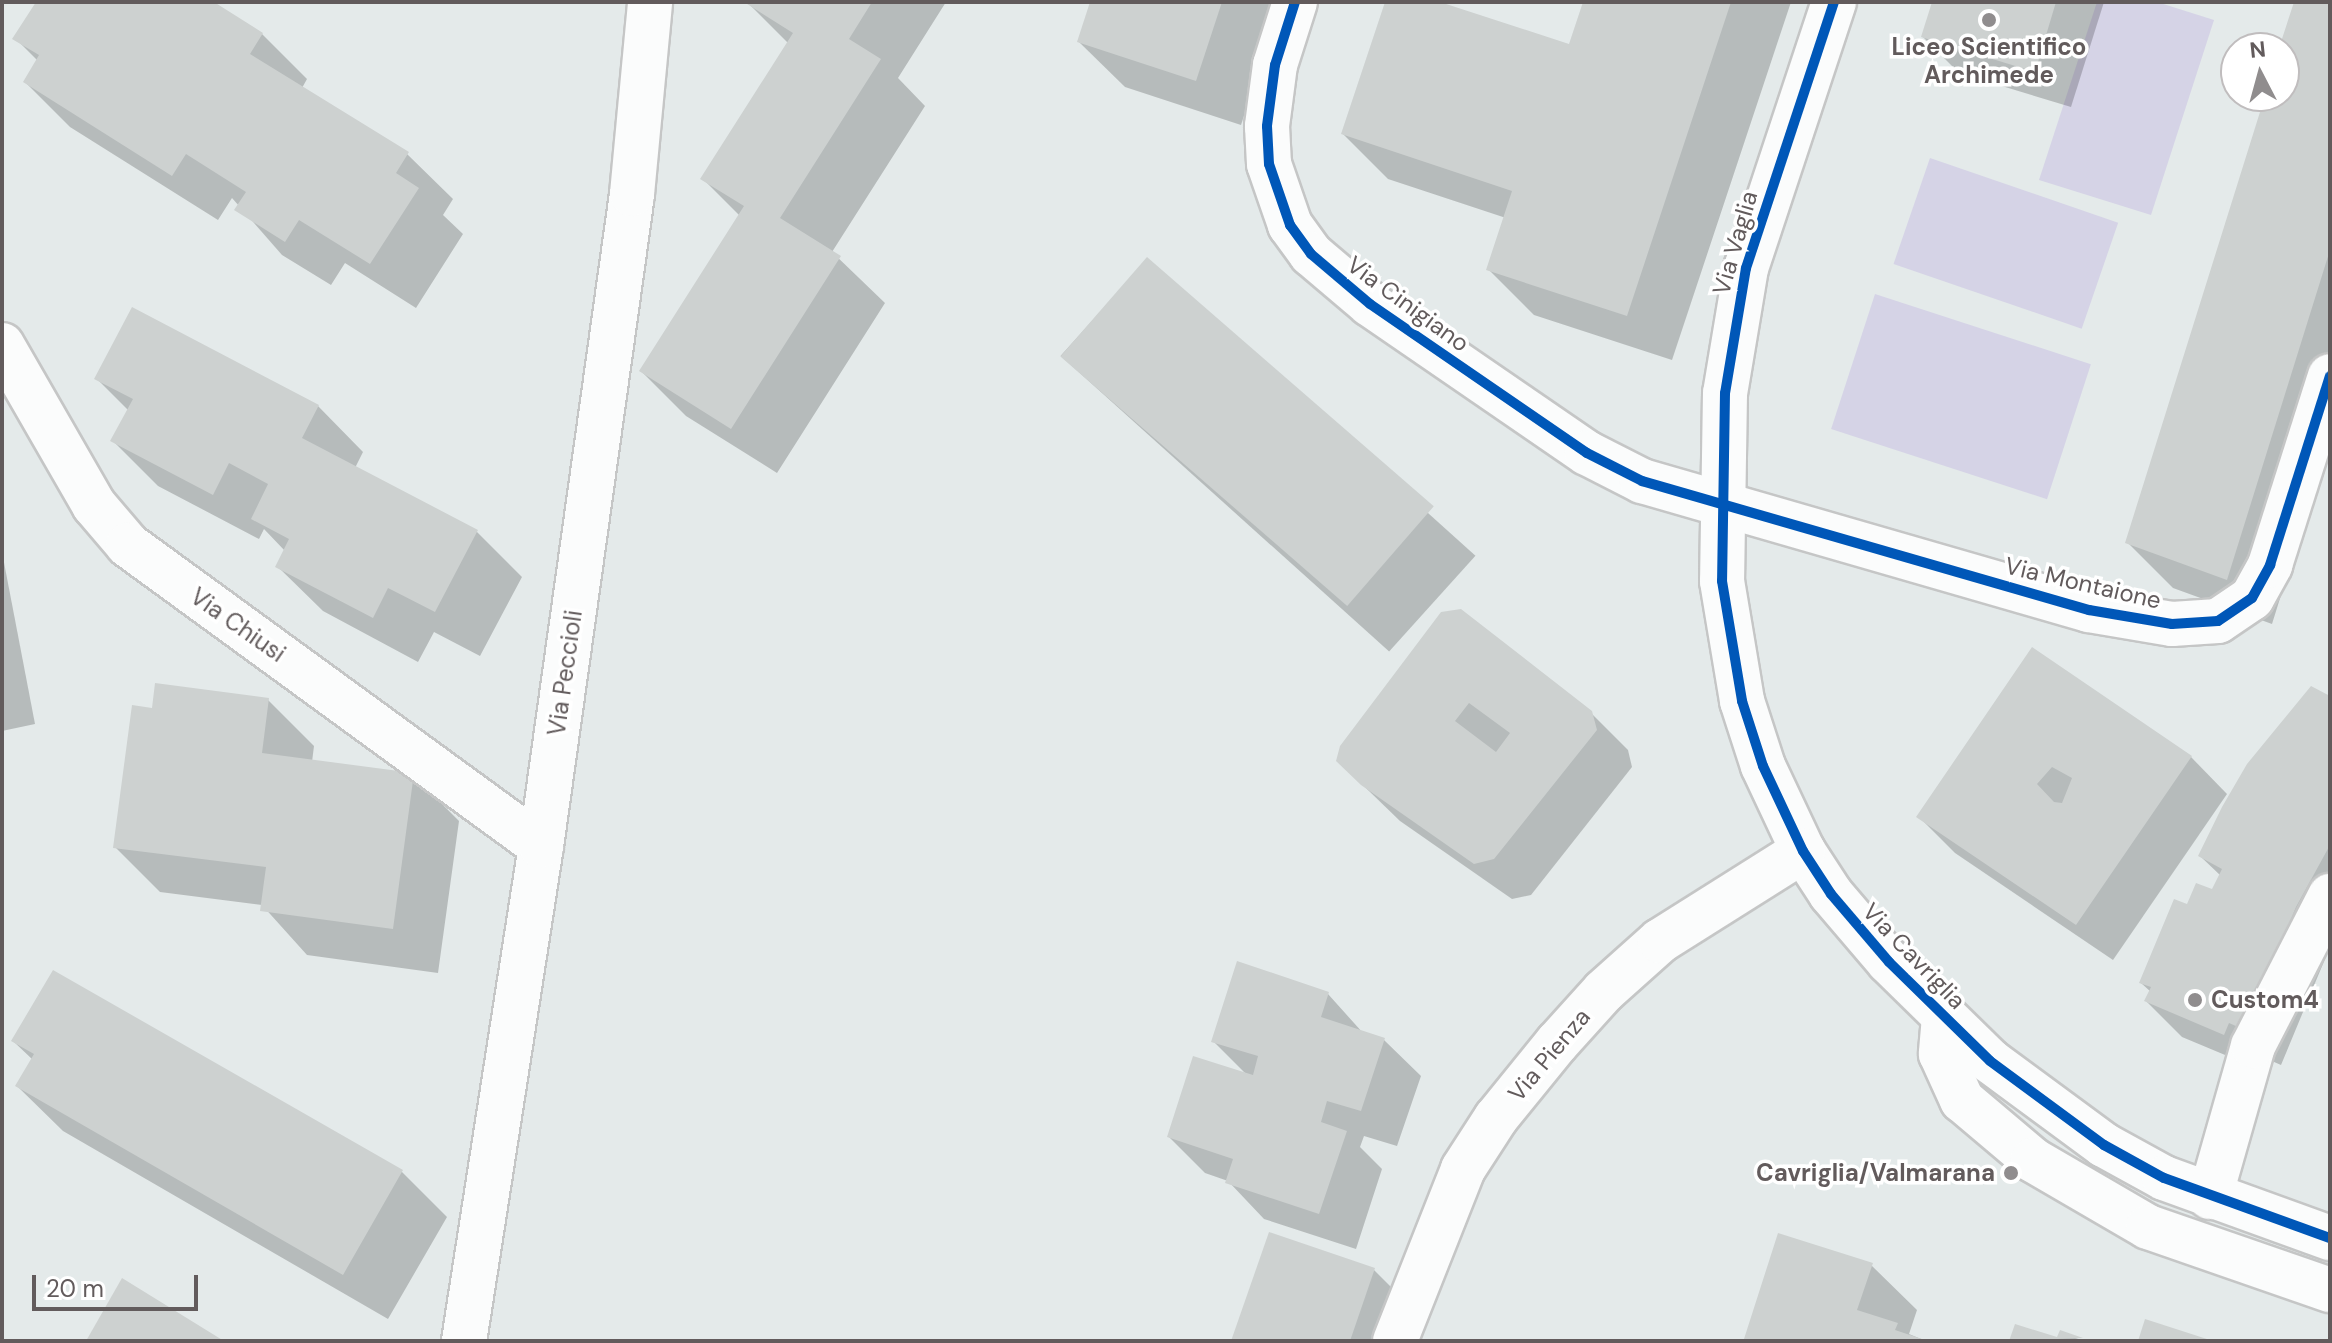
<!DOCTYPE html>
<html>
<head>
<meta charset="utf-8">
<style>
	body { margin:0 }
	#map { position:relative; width:2332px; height:1343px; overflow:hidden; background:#e4eaea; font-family:"DM Sans",sans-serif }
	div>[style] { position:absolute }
	.green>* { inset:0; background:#d5d3e6; transform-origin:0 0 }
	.shadow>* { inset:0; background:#0003; transform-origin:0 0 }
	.building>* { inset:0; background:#cdd1d0; transform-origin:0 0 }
	.roads { filter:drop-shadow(2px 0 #c5c6c6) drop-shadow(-2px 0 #c5c6c6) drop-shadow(0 2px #c5c6c6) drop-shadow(0 -2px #c5c6c6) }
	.minor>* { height:44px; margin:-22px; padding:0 22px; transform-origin:22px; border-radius:22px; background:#fbfcfc }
	.cycleway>* { height:10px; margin:-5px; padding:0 5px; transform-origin:5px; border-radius:5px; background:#0057b8 }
	.dots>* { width:22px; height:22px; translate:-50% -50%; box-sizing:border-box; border:4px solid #fff; border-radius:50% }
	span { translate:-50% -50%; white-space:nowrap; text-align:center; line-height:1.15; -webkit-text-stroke:7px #fff; paint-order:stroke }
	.poi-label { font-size:24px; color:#625b5c; font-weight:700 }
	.left { translate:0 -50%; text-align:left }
	.right { translate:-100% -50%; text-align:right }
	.street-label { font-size:24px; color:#625b5c }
	.frame { position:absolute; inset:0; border:4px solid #625b5c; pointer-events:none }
	.north { position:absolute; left:2220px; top:32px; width:80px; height:80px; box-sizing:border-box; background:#fff; border:2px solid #c0bdbe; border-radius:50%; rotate:354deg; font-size:22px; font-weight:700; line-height:32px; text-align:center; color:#625b5c }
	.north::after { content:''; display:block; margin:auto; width:28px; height:36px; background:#908d8e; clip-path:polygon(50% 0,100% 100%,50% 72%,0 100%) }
	.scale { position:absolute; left:32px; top:1275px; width:166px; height:36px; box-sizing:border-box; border:4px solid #625b5c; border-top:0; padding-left:10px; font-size:24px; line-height:28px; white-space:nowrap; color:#625b5c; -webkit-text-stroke:6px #fff; paint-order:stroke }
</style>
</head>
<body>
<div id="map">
	<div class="green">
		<i style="clip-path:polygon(2097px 2px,2157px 2px,2214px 20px,2151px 215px,2039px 180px)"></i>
		<i style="left:1930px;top:158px;width:199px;height:112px;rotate:19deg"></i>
		<i style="left:1875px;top:294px;width:227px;height:142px;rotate:18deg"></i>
	</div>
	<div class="shadow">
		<i style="clip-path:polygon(38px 2px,211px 2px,262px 34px,307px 79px,302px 88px,407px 154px,453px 199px,443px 215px,463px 234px,416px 308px,345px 263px,331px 285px,282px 255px,232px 198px,218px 220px,70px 127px,25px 82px,38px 61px,15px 38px)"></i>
		<i style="clip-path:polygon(747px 2px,946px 2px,898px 78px,925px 106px,832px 252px,885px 303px,777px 473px,686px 416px,641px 371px,740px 216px,703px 179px,789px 44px)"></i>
		<i style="clip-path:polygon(1092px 2px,1281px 2px,1241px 125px,1125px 87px,1079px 42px)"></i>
		<i style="clip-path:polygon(1387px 2px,1433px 2px,1571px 47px,1585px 2px,1791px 2px,1672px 360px,1534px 315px,1488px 269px,1506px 218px,1388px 179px,1343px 134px)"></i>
		<i style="clip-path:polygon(1934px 2px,2104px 2px,2071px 107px,1959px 73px,1923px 37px)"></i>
		<i style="clip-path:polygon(2296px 2px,2330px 2px,2330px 438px,2272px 624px,2173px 588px,2128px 543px,2267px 96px,2284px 96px,2282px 48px)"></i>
		<i style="left:1147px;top:260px;width:442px;height:129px;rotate:42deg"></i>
		<i style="clip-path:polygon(97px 379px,318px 406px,363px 452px,355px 468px,477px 532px,522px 577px,480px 656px,434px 632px,418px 662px,323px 611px,277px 566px,285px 551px,264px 529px,259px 539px,158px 486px,113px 441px,129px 411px)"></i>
		<i style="clip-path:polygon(2px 552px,35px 724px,2px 731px)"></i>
		<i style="clip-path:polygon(1443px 614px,1591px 713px,1628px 750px,1632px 767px,1531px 895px,1512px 899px,1400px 821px,1338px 761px)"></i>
		<i style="clip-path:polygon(2033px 650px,2191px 757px,2227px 794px,2113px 960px,1955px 853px,1918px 816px)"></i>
		<i style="clip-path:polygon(2330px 699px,2330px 947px,2281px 1065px,2265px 1058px,2261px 1070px,2182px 1037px,2146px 1001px,2151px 992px,2141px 983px,2188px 906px,2213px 891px,2221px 876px,2200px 856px)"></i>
		<i style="clip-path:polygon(268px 700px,314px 746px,312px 762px,413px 775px,459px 821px,438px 973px,307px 955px,262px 905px,160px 892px,115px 847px,153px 710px)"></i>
		<i style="clip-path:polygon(1328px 994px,1363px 1033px,1384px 1040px,1421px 1076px,1397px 1146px,1364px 1136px,1360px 1147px,1382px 1169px,1356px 1249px,1264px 1219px,1228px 1181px,1205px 1173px,1169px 1137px,1248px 1076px,1213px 1041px)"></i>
		<i style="clip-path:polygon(13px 1041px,402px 1172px,447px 1217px,388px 1319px,63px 1131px,17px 1086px,33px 1060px)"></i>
		<i style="clip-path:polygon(1871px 1265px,1917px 1310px,1909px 1334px,1926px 1341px,1746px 1339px)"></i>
		<i style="clip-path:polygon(1374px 1270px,1419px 1315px,1410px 1341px,1233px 1341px)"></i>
		<i style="clip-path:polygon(2016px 1326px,2058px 1339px,2061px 1333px,2084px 1341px,2011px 1341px)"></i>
	</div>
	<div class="building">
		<i style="clip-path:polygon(36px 2px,214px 2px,263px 33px,250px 54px,409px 152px,396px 173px,419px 188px,370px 264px,299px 220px,285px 242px,234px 210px,246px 192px,186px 154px,172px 176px,23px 82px,39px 55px,12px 39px)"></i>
		<i style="clip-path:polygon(744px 2px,872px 2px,849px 39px,881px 59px,780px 218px,841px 256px,731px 429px,639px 371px,744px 206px,700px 179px,793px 33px)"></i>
		<i style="clip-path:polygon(1090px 2px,1222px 2px,1196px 81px,1077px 42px)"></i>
		<i style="clip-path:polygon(1385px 2px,1440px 2px,1569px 44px,1583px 2px,1731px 2px,1627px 316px,1486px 270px,1512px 191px,1341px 134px)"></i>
		<i style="clip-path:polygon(1932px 2px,2056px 2px,2035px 72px,1921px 37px)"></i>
		<i style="clip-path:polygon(2294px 2px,2330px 2px,2330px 250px,2227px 580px,2125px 543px,2265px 96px,2284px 96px,2284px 48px,2279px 48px)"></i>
		<i style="left:1147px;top:257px;width:380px;height:132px;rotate:41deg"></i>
		<i style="clip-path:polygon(132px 307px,319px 405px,302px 438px,478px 530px,435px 612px,388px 588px,373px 618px,275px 567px,289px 539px,251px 519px,268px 484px,229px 463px,213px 495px,110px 441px,133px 399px,94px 379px)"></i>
		<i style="clip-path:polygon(evenodd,1461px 609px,1592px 711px,1597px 730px,1494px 859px,1474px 864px,1361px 785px,1336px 761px,1340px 746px,1441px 612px,1461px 609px,1469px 703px,1510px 733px,1496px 752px,1455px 721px,1469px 703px)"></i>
		<i style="clip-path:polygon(evenodd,2032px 647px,2192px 756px,2076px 925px,1916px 817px,2032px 647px,2052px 767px,2072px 778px,2062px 803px,2054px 802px,2037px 784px,2052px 767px)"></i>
		<i style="clip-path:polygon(155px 683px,269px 698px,262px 753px,414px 773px,393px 929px,260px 911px,266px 867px,113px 848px,132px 705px,152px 708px)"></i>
		<i style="clip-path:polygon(2311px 686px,2330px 696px,2330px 845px,2296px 907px,2245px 1030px,2229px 1023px,2224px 1035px,2144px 1001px,2151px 987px,2139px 983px,2174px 899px,2187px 904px,2196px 883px,2212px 889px,2222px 869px,2198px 856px,2222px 807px,2247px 764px)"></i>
		<i style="clip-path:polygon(1237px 961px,1329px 992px,1321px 1017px,1385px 1038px,1361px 1111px,1327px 1101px,1321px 1122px,1347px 1131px,1319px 1214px,1225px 1183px,1233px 1159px,1167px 1137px,1193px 1056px,1253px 1075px,1258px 1056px,1211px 1042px)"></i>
		<i style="clip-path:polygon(53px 970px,403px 1170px,343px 1275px,15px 1086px,34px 1054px,11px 1041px)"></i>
		<i style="clip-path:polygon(1269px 1232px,1375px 1268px,1350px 1341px,1231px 1341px)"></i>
		<i style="clip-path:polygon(1778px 1233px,1873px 1263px,1857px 1310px,1898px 1323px,1895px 1330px,1928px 1341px,1744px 1339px)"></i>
		<i style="clip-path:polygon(122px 1278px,224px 1341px,86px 1341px)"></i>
		<i style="clip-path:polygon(2145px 1319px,2210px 1340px,2210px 1341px,2138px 1341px)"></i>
		<i style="clip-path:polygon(2015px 1324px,2057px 1337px,2060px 1330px,2083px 1338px,2009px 1341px)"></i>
	</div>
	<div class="roads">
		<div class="minor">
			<i style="left:1295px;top:2px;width:66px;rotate:107.6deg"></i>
			<i style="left:1275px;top:65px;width:62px;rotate:97.5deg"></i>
			<i style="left:1267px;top:126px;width:38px;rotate:87deg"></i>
			<i style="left:1269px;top:164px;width:65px;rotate:71deg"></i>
			<i style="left:1290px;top:225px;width:36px;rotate:54deg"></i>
			<i style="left:1311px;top:254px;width:77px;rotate:40.3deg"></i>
			<i style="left:1370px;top:304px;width:263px;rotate:34.5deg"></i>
			<i style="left:1587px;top:453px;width:62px;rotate:27deg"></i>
			<i style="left:1642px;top:481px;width:465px;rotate:16.1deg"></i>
			<i style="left:2089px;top:610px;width:84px;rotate:9.6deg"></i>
			<i style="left:2172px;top:624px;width:46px;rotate:-3.7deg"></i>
			<i style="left:2218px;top:621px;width:41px;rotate:-34.1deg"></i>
			<i style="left:2252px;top:598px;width:38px;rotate:-61deg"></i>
			<i style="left:2270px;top:565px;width:198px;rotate:-72.4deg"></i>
			<i style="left:1834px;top:2px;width:280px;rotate:108.3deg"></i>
			<i style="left:1746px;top:268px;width:127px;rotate:99.5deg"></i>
			<i style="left:1725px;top:393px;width:188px;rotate:90.9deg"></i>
			<i style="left:1722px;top:581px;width:122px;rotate:80.5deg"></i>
			<i style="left:1742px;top:701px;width:68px;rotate:72.1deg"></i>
			<i style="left:1763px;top:766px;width:94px;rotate:64.8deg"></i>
			<i style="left:1803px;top:851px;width:51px;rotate:56.9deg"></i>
			<i style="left:1831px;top:894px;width:89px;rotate:49.5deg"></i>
			<i style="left:1889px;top:962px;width:141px;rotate:44.4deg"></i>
			<i style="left:1990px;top:1061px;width:142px;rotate:36.4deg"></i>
			<i style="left:2104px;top:1145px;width:68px;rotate:28.8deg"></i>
			<i style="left:2164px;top:1178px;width:177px;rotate:19.9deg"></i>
			<i style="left:2px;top:345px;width:185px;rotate:60.1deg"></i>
			<i style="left:94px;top:505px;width:52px;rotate:49.6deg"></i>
			<i style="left:128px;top:545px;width:511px;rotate:36.09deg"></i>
			<i style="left:1944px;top:1017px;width:37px;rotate:95deg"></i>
			<i style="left:1941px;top:1054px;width:51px;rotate:65.5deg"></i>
			<i style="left:1962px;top:1100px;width:93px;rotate:40.2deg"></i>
			<i style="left:2033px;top:1160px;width:133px;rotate:30.2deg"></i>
			<i style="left:2148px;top:1227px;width:193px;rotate:19.1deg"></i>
			<i style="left:2210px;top:1197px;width:157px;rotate:-74.1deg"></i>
			<i style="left:2253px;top:1046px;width:169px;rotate:-62.8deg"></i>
			<i style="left:464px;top:1341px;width:501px;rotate:-81.16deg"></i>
			<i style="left:541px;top:846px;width:658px;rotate:-82.05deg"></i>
			<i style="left:632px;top:194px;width:193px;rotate:-84.6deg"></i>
			<i style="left:1395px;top:1341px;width:185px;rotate:-68.4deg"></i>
			<i style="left:1463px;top:1169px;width:61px;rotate:-57.1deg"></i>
			<i style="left:1496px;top:1118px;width:97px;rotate:-50.9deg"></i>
			<i style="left:1557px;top:1043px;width:70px;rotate:-47.9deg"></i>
			<i style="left:1604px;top:991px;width:75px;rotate:-41.8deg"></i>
			<i style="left:1660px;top:941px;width:169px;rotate:-32.2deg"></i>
		</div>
	</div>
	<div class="cycleway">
		<i style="left:1295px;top:2px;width:66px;rotate:107.6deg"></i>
		<i style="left:1275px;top:65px;width:62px;rotate:97.5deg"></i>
		<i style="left:1267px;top:126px;width:38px;rotate:87deg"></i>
		<i style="left:1269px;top:164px;width:65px;rotate:71deg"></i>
		<i style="left:1290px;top:225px;width:36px;rotate:54deg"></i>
		<i style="left:1311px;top:254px;width:77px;rotate:40.3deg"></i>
		<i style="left:1370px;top:304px;width:263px;rotate:34.5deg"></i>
		<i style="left:1587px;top:453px;width:62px;rotate:27deg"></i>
		<i style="left:1642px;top:481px;width:465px;rotate:16.1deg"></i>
		<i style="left:2089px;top:610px;width:84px;rotate:9.6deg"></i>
		<i style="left:2172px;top:624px;width:46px;rotate:-3.7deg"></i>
		<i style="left:2218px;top:621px;width:41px;rotate:-34.1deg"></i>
		<i style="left:2252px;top:598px;width:38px;rotate:-61deg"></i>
		<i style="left:2270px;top:565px;width:198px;rotate:-72.4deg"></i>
		<i style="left:1834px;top:2px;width:280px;rotate:108.3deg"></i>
		<i style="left:1746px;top:268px;width:127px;rotate:99.5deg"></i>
		<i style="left:1725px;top:393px;width:188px;rotate:90.9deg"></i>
		<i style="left:1722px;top:581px;width:122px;rotate:80.5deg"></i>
		<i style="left:1742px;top:701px;width:68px;rotate:72.1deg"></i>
		<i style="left:1763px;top:766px;width:94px;rotate:64.8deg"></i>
		<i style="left:1803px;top:851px;width:51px;rotate:56.9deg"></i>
		<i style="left:1831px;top:894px;width:89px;rotate:49.5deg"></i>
		<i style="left:1889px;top:962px;width:141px;rotate:44.4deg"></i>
		<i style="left:1990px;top:1061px;width:142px;rotate:36.4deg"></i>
		<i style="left:2104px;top:1145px;width:68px;rotate:28.8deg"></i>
		<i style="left:2164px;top:1178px;width:177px;rotate:19.9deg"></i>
	</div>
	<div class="dots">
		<i style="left:1989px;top:20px;background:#908d8e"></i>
		<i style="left:2195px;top:1000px;background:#908d8e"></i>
		<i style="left:2011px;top:1173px;background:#908d8e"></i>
	</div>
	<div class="poi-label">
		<span style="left:1989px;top:61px">Liceo Scientifico<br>Archimede</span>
		<span class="left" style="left:2211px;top:1000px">Custom4</span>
		<span class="right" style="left:1995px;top:1173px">Cavriglia/Valmarana</span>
	</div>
	<div class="street-label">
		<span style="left:1735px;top:243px;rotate:-74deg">Via Vaglia</span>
		<span style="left:1408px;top:304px;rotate:36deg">Via Cinigiano</span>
		<span style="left:2083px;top:583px;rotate:13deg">Via Montaione</span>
		<span style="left:238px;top:625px;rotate:35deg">Via Chiusi</span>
		<span style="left:565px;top:673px;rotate:-82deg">Via Peccioli</span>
		<span style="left:1914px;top:956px;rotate:46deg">Via Cavriglia</span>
		<span style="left:1549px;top:1055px;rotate:-50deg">Via Pienza</span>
	</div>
	<div class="frame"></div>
	<div class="north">N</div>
	<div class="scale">20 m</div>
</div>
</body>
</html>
